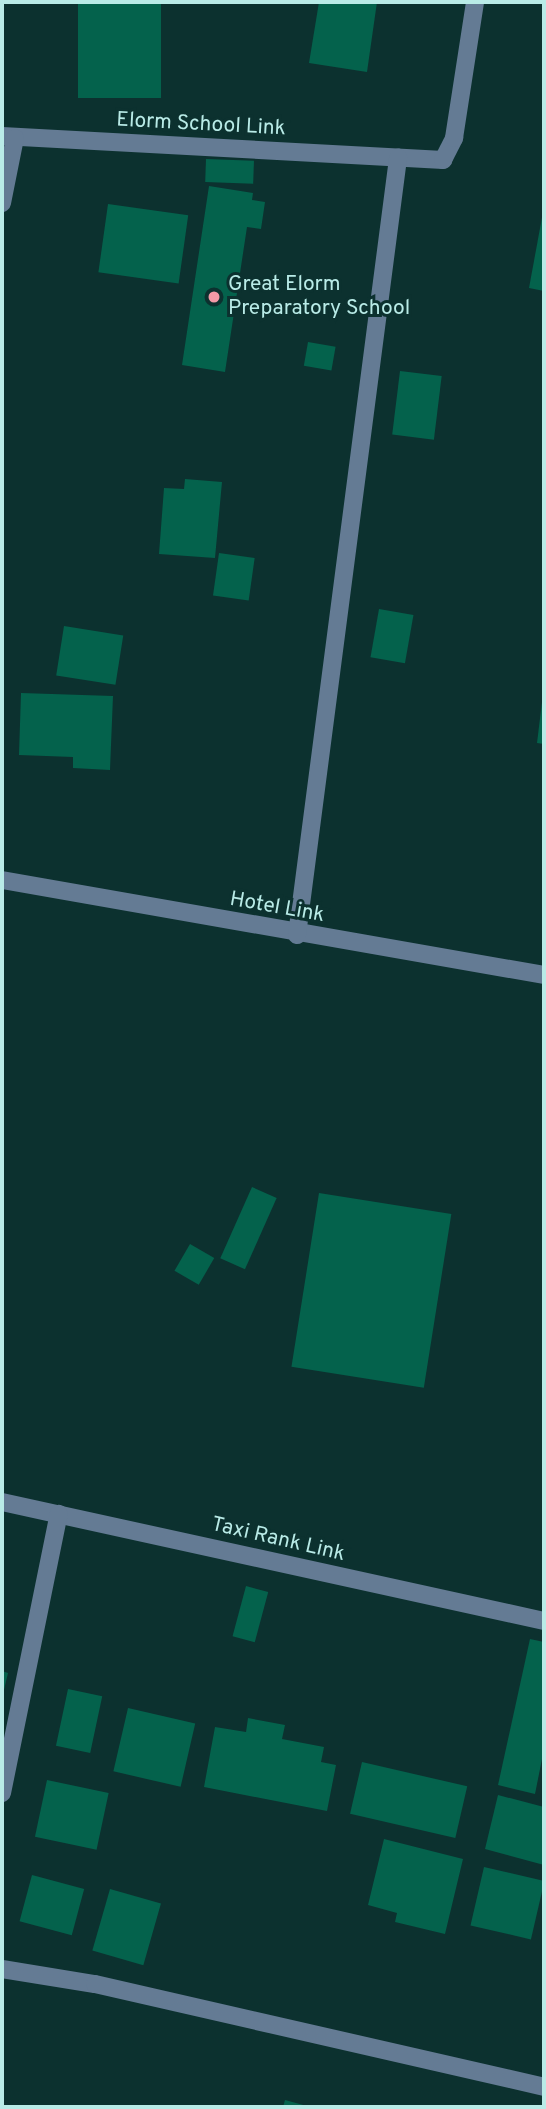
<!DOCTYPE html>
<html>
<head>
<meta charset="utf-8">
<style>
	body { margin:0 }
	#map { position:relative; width:546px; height:2109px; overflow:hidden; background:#0c312f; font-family:Overpass,sans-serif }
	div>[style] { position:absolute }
	.building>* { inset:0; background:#04624c; transform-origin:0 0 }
	.minor>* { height:18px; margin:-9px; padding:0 9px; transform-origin:9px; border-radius:9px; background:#647b94 }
	.dots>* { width:19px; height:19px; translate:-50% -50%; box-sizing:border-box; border:4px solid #0c312f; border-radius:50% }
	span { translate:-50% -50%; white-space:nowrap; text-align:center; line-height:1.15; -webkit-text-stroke:6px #0c312f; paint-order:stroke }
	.street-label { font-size:21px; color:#b9ebe7 }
	.poi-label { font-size:21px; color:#b9ebe7 }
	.left { translate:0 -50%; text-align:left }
	.frame { position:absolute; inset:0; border:4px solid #b9ebe7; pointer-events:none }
</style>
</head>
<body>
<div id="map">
	<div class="building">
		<i style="left:78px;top:2px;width:83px;height:96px"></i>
		<i style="clip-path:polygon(319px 2px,377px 2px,367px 72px,309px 63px)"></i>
		<i style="left:206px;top:159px;width:48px;height:23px;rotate:2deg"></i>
		<i style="clip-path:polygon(209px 186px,253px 193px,252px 200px,265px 202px,261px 229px,247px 227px,225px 372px,182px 365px)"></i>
		<i style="left:108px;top:204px;width:81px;height:69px;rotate:8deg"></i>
		<i style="clip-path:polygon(543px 212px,544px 212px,544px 291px,529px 288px)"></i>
		<i style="left:308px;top:342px;width:28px;height:24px;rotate:10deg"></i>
		<i style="left:400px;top:371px;width:42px;height:64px;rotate:7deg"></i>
		<i style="clip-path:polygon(185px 479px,222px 482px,215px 558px,159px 554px,164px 488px,184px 489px)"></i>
		<i style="left:219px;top:553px;width:36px;height:43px;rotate:8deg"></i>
		<i style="left:379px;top:609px;width:35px;height:49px;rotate:10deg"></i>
		<i style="left:64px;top:626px;width:60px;height:50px;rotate:9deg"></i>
		<i style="clip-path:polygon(21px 693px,113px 696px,110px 770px,73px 768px,73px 757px,19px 755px)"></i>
		<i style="clip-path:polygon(543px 694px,544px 694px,544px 744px,537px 743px)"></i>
		<i style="left:252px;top:1187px;width:27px;height:78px;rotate:24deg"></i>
		<i style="left:319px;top:1193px;width:134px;height:176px;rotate:9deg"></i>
		<i style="left:190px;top:1244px;width:28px;height:31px;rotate:30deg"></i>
		<i style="left:246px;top:1586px;width:23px;height:52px;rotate:15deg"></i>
		<i style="clip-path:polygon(530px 1639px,544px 1642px,544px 1749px,535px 1794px,498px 1785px)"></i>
		<i style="clip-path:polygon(2px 1671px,8px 1673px,3px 1694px,2px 1694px)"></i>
		<i style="left:68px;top:1689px;width:35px;height:58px;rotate:12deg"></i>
		<i style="left:128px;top:1708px;width:69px;height:65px;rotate:13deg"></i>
		<i style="clip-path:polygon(248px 1718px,285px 1725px,282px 1739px,324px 1747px,321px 1762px,336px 1765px,327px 1811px,204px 1787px,215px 1727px,246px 1732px)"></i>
		<i style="left:362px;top:1762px;width:108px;height:53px;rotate:13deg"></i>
		<i style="left:47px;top:1780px;width:63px;height:58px;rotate:12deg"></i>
		<i style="clip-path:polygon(498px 1795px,544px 1807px,544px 1865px,485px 1849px)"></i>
		<i style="clip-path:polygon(384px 1839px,463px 1859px,445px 1934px,395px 1922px,397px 1913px,368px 1905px)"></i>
		<i style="left:484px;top:1867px;width:62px;height:60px;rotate:13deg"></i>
		<i style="left:32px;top:1875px;width:54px;height:48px;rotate:15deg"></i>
		<i style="left:110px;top:1889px;width:53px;height:64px;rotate:16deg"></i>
		<i style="clip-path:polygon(285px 2100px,307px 2106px,307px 2107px,283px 2107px)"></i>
	</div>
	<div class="minor">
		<i style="left:2px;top:136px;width:442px;rotate:3.1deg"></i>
		<i style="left:443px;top:160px;width:25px;rotate:-63deg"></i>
		<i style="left:454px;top:138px;width:138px;rotate:-81.2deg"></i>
		<i style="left:2px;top:203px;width:66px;rotate:-78.7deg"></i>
		<i style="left:2px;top:880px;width:550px;rotate:9.94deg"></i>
		<i style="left:297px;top:935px;width:784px;rotate:-82.59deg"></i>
		<i style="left:2px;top:1502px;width:555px;rotate:12.38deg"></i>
		<i style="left:2px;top:1793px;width:285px;rotate:-78.5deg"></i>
		<i style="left:2px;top:1969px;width:94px;rotate:9.2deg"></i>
		<i style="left:95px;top:1984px;width:461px;rotate:12.9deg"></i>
	</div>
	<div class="dots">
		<i style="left:214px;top:297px;background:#f39aa7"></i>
	</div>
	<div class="street-label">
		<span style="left:201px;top:125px;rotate:3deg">Elorm School Link</span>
		<span style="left:277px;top:908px;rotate:10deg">Hotel Link</span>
		<span style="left:278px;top:1540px;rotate:13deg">Taxi Rank Link</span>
	</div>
	<div class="poi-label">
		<span class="left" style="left:228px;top:297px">Great Elorm<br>Preparatory School</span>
	</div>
	<div class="frame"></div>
</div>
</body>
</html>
